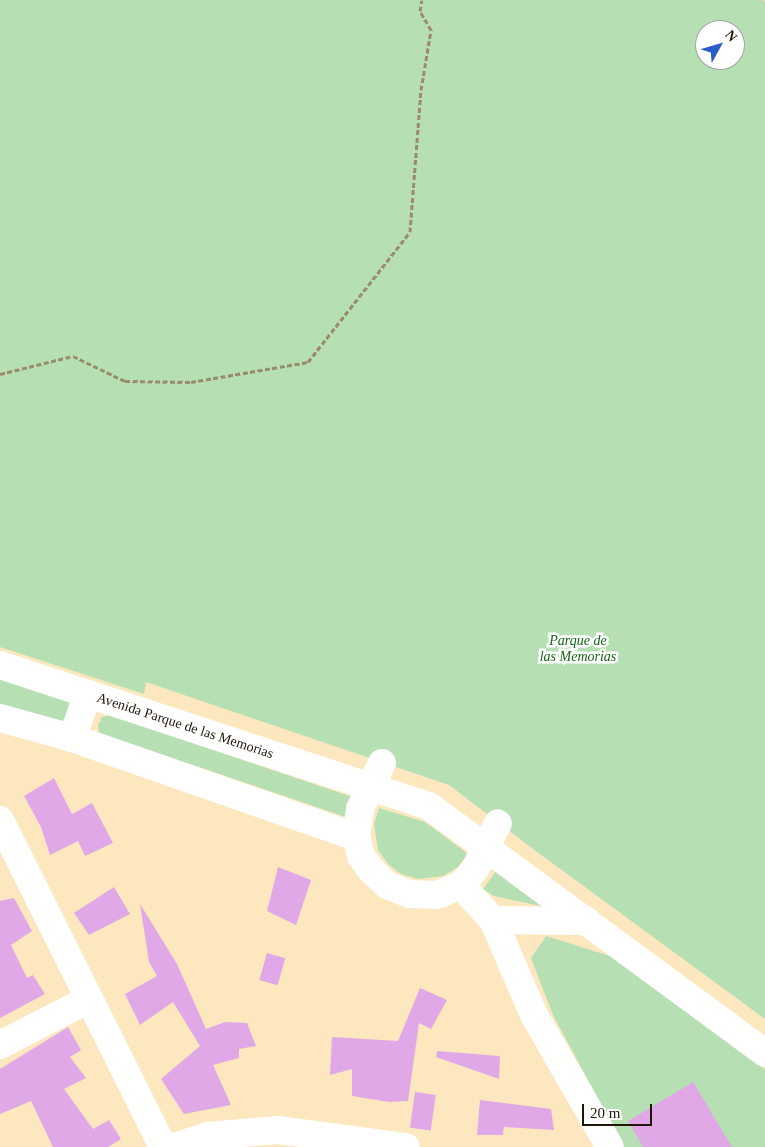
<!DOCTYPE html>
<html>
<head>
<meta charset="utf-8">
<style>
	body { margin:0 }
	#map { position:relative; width:765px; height:1147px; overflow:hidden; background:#fce7be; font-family:Georgia,serif }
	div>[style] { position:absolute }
	.green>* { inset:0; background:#b7dfb4 }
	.building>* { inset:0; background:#e0a8e7; transform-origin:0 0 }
	.path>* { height:3px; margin-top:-1.5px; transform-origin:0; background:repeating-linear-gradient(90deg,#9a8b6e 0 5px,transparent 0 7.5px) }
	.minor>* { height:28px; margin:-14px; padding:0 14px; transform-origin:14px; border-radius:14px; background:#fff }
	span { translate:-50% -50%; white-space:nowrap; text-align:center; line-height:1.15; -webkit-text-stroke:5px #fff; paint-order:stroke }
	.park-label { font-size:14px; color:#146515; font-style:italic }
	.street-label { font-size:14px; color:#1f1708 }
	.north { position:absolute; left:695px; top:20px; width:50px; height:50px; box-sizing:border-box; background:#fff; border:1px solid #a5a29c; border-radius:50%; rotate:51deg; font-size:14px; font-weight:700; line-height:20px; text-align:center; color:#1f1708 }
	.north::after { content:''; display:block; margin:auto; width:18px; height:22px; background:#295bc9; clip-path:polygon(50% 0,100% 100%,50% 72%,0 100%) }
	.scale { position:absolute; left:582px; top:1104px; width:70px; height:22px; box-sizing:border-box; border:2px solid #1f1708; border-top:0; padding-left:6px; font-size:15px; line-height:18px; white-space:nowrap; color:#1f1708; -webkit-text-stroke:4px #fff; paint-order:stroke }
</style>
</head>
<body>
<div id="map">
	<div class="green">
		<i style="clip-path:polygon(evenodd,0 0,763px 0,765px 2px,765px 1019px,529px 846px,449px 785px,146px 682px,144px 694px,0 647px,0 0,705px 30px,735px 30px,735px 60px,705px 60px,705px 30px)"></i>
		<i style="clip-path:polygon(0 679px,70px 700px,63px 726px,0 706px)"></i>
		<i style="clip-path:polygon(110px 715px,352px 797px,346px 817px,99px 733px,98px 725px,102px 717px)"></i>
		<i style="clip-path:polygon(379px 808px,425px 822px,468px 854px,458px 867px,443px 876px,418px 879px,401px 874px,388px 864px,378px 850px,374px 824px)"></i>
		<i style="clip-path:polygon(496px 871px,550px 908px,494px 896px,483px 889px)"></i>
		<i style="clip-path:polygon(546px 936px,610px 956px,765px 1069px,765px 1147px,624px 1147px,553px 1015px,531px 958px)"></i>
	</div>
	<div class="building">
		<i style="clip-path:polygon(54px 778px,72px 814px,92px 803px,113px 843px,85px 856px,78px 841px,50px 855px,41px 827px,24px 796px)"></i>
		<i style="clip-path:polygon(278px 867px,311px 880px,296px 925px,267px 911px)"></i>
		<i style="clip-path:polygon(114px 887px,130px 914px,89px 935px,74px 913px)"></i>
		<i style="clip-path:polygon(14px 898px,32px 931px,11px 945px,27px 978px,33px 975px,45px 994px,0 1018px,0 901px)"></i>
		<i style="clip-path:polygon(140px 904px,177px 964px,206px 1029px,225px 1022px,247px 1023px,256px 1046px,239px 1049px,239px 1058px,213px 1065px,231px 1105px,184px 1114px,161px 1079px,200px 1046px,173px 1002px,140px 1025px,125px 994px,157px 976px,149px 962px)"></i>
		<i style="left:267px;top:953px;width:19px;height:28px;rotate:16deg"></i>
		<i style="clip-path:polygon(420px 988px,447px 1000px,431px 1029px,419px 1023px,408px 1101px,389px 1102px,352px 1096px,352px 1069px,330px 1075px,332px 1037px,398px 1041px)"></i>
		<i style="clip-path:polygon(68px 1027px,81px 1050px,70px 1057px,86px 1078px,64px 1089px,93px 1129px,109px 1120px,121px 1139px,108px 1147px,53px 1147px,31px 1101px,0 1114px,0 1069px)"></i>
		<i style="clip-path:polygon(437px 1051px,500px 1056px,499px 1079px,436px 1057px)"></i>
		<i style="clip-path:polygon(693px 1082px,732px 1147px,643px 1147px,628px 1121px)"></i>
		<i style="left:415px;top:1092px;width:21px;height:36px;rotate:8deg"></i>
		<i style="clip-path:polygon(480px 1100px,551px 1109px,554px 1130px,504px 1127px,503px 1135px,477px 1135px)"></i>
	</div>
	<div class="path">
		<i style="left:0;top:374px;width:75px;rotate:-13.9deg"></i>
		<i style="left:73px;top:356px;width:58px;rotate:25.7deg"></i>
		<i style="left:125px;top:381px;width:66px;rotate:0.9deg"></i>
		<i style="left:191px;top:382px;width:119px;rotate:-9.7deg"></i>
		<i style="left:308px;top:362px;width:165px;rotate:-51.9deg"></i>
		<i style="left:410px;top:232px;width:142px;rotate:-85.6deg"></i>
		<i style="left:421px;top:90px;width:61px;rotate:-80.5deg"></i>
		<i style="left:431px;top:30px;width:22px;rotate:-120deg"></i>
		<i style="left:420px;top:11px;width:11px;rotate:-80deg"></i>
	</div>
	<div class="minor">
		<i style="left:0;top:665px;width:452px;rotate:18.2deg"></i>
		<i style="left:429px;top:806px;width:417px;rotate:36.3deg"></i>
		<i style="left:0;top:718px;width:75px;rotate:15.5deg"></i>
		<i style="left:72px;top:738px;width:301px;rotate:19.2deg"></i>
		<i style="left:72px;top:738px;width:47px;rotate:-70deg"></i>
		<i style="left:382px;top:763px;width:51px;rotate:115.6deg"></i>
		<i style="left:360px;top:809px;width:28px;rotate:98deg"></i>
		<i style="left:356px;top:837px;width:20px;rotate:75deg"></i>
		<i style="left:361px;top:856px;width:16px;rotate:55deg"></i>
		<i style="left:370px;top:869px;width:23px;rotate:43deg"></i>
		<i style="left:387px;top:885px;width:24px;rotate:22deg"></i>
		<i style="left:409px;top:894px;width:28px;rotate:2deg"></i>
		<i style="left:437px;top:895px;width:26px;rotate:-23deg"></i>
		<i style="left:461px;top:885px;width:21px;rotate:-49deg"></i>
		<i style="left:475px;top:869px;width:51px;rotate:-63.4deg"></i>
		<i style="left:0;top:820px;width:365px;rotate:63.5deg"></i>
		<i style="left:461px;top:885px;width:47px;rotate:47.6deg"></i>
		<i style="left:493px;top:920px;width:103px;rotate:66.7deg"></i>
		<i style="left:534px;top:1015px;width:152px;rotate:60.1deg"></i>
		<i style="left:493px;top:920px;width:94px;rotate:0.6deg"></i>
		<i style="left:0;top:1045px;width:100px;rotate:-27.3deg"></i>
		<i style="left:174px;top:1147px;width:35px;rotate:-18deg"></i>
		<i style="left:207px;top:1136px;width:71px;rotate:-4.8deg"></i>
		<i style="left:278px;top:1130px;width:129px;rotate:7.6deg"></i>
	</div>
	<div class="park-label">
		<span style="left:578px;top:649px">Parque de<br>las Memorias</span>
	</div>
	<div class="street-label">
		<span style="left:185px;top:726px;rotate:18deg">Avenida Parque de las Memorias</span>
	</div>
	<div class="north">N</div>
	<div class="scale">20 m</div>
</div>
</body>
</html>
